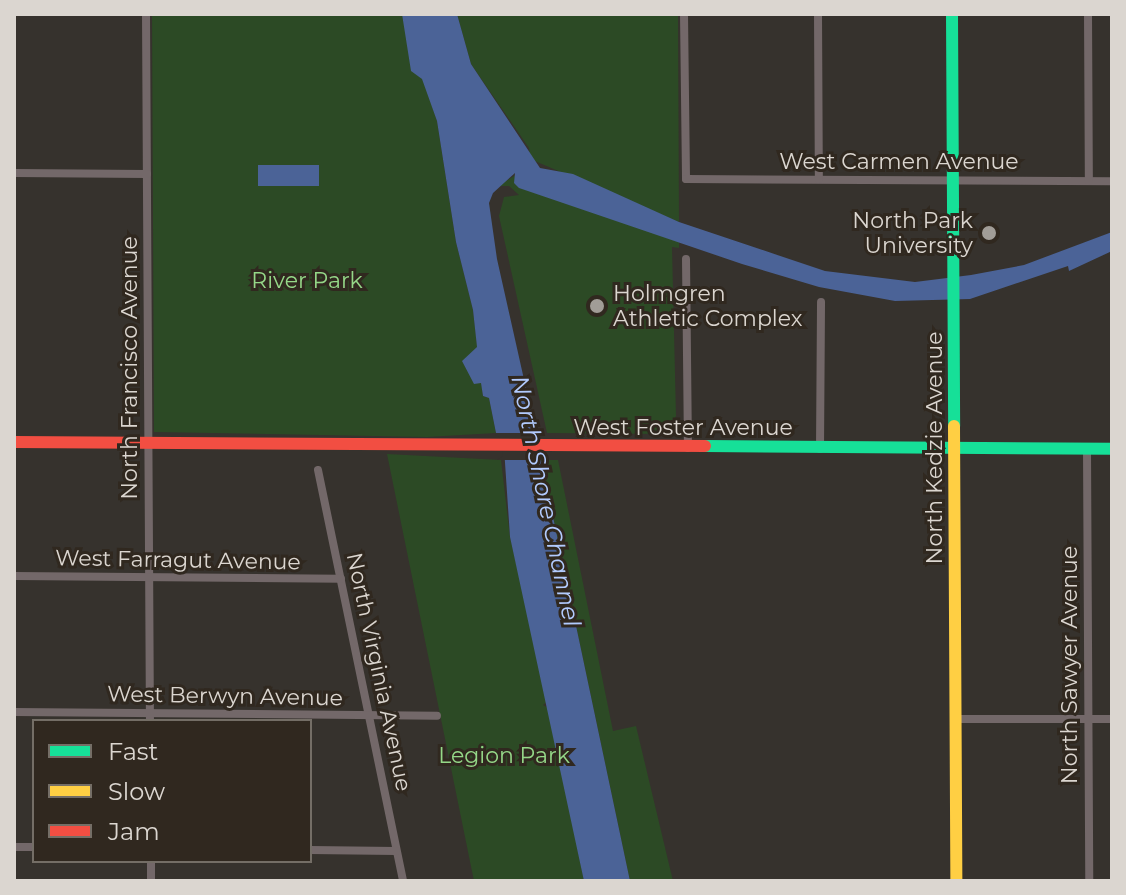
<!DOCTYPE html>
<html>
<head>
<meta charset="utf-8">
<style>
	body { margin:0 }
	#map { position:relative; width:1126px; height:895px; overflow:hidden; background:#36322d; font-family:Montserrat,sans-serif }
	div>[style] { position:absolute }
	.green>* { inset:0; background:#2c4a25 }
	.water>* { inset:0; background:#4b6397; transform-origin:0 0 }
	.pier>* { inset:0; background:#36322d }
	.street>* { height:8px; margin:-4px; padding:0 4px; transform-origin:4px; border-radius:4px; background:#736869 }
	.fast>* { height:12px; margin:-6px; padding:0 6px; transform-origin:6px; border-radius:6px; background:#16e098 }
	.slow>* { height:12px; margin:-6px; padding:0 6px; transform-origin:6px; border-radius:6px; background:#ffcf43 }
	.jam>* { height:12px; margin:-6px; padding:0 6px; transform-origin:6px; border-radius:6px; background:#f24e42 }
	.dots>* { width:22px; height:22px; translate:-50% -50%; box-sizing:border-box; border:4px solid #30281f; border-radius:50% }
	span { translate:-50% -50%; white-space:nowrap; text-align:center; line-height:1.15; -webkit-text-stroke:6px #30281f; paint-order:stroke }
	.street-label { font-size:22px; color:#dbd6d0 }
	.poi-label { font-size:22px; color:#dbd6d0 }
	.right { translate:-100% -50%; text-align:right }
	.left { translate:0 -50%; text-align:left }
	.park-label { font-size:22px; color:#95d888 }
	.water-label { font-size:24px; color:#b2cbfe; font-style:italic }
	.frame { position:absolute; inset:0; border:16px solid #dbd6d0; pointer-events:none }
	.legend { position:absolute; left:32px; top:719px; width:280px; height:144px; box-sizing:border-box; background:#30281f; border:2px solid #746e66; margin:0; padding:10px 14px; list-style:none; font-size:24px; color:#dbd6d0 }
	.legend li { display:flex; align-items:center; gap:16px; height:40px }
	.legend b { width:40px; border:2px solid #746e66 }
</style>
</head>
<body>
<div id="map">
	<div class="green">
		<i style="clip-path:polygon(152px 14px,402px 14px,437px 121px,456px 242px,473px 310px,483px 396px,489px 398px,496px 433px,427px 437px,154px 432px)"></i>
		<i style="clip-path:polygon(457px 14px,678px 14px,679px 222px,530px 159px,529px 148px,471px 64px)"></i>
		<i style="clip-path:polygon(517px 174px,519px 187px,679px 240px,679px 248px,672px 247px,676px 416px,666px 434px,547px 433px,499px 216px,504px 197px,519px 195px,509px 186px,498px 186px)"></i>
		<i style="clip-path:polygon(387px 454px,501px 460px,510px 537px,548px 701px,543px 705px,550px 709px,584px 881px,474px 881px)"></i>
		<i style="clip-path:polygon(541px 460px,558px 460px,613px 731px,636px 726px,673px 881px,630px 881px)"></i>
	</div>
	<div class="water">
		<i style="clip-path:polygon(402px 14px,457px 14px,471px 64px,540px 168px,573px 174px,679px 222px,825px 271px,915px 282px,971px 275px,1024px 265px,1112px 232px,1112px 251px,1069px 271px,1068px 266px,970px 299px,895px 301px,819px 287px,742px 264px,519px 188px,514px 183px,515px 173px,493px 193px,489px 203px,497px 259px,536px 433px,528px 433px,533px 460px,541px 460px,630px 881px,584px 881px,510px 537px,503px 433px,496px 433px,489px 398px,483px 396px,481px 383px,474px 384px,462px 361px,477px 347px,473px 310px,456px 242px,437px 121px,422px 79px,411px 71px)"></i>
		<i style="left:258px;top:165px;width:61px;height:21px"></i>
	</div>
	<div class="pier">
		<i style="clip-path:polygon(492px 433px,540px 433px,532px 437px,536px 456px,545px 460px,497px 460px,503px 456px,499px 437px)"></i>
	</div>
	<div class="street">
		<i style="left:146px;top:14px;width:707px;rotate:89.68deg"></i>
		<i style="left:684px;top:14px;width:165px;rotate:89.3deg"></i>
		<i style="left:686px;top:179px;width:426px;rotate:0.3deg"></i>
		<i style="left:818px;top:14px;width:165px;rotate:89.7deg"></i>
		<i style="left:1088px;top:14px;width:167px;rotate:89.7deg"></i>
		<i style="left:14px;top:173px;width:133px;rotate:0.4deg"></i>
		<i style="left:686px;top:259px;width:189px;rotate:89.4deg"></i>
		<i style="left:820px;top:449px;width:147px;rotate:-89.6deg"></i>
		<i style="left:1087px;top:449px;width:432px;rotate:89.7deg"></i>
		<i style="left:318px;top:470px;width:420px;rotate:78.3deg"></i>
		<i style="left:14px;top:576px;width:327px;rotate:0.5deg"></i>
		<i style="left:14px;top:712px;width:423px;rotate:0.5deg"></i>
		<i style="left:956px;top:719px;width:156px"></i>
		<i style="left:14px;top:847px;width:20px"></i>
		<i style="left:310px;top:850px;width:86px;rotate:0.7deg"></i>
		<i style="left:151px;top:861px;width:20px;rotate:90deg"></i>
	</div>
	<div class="fast">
		<i style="left:952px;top:14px;width:412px;rotate:89.7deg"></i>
		<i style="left:705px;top:446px;width:407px;rotate:0.4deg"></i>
	</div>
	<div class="slow">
		<i style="left:954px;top:426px;width:455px;rotate:89.7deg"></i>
	</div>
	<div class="jam">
		<i style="left:14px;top:442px;width:691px;rotate:0.33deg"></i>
	</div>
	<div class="dots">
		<i style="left:989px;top:233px;background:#a19d97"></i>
		<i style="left:597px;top:306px;background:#a19d97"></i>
	</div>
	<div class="street-label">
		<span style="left:899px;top:162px">West Carmen Avenue</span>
		<span style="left:130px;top:368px;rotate:-90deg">North Francisco Avenue</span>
		<span style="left:683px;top:428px">West Foster Avenue</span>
		<span style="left:935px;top:448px;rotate:-90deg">North Kedzie Avenue</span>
		<span style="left:178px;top:560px;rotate:1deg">West Farragut Avenue</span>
		<span style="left:1070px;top:665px;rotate:-90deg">North Sawyer Avenue</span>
		<span style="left:379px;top:672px;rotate:78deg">North Virginia Avenue</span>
		<span style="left:225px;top:696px;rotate:1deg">West Berwyn Avenue</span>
	</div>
	<div class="poi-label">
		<span class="right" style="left:973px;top:233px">North Park<br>University</span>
		<span class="left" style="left:613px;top:306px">Holmgren<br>Athletic Complex</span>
	</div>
	<div class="park-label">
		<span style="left:307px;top:281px">River Park</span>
		<span style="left:504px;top:756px">Legion Park</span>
	</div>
	<div class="water-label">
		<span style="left:546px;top:501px;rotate:78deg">North Shore Channel</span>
	</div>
	<div class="frame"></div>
	<ul class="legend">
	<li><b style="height:10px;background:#16e098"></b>Fast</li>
	<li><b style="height:10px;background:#ffcf43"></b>Slow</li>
	<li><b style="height:10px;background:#f24e42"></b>Jam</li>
	</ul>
</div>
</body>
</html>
